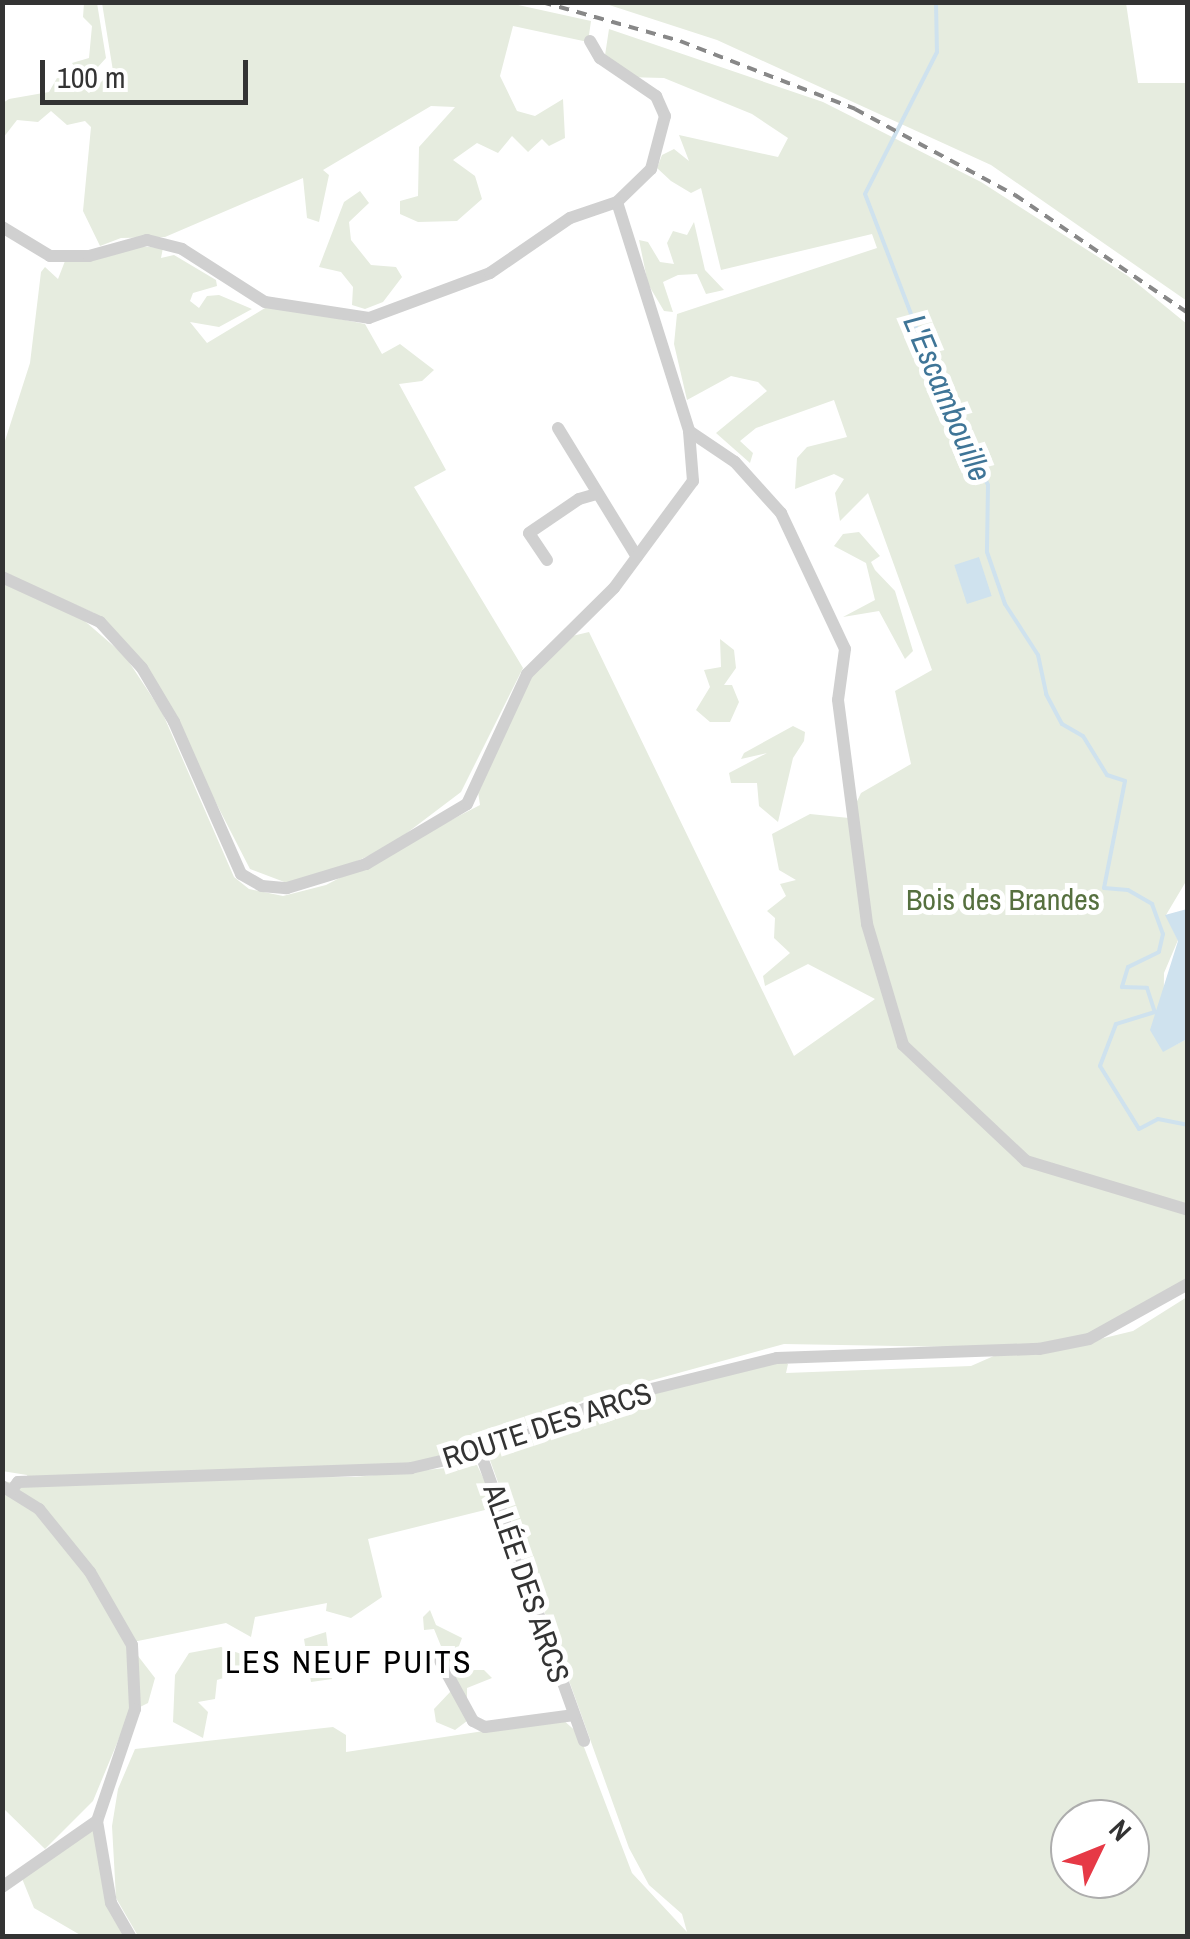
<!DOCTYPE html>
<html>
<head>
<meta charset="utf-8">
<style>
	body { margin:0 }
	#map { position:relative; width:1190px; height:1939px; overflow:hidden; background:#fff; font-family:"Archivo Narrow",sans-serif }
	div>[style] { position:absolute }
	.green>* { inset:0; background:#e6ecdf }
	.water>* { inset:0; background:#cfe2ee; transform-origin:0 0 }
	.stream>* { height:4px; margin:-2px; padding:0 2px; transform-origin:2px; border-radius:2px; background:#cfe2ee }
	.minor>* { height:12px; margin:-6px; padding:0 6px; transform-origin:6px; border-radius:6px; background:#d0d0d0 }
	.rail>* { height:4px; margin-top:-2px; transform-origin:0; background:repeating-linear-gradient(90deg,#888 0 10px,transparent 0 18px) }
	span { translate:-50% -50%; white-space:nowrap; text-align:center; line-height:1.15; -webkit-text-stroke:10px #fff; paint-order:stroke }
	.park-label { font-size:30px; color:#56703f }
	.street-label { font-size:30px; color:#333 }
	.water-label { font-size:32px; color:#3f7597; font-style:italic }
	.neighbourhood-label { font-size:32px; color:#000; letter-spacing:2.5px }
	.frame { position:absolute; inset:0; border:5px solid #333; pointer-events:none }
	.north { position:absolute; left:1050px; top:1799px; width:100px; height:100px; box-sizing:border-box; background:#fff; border:2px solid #adadad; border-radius:50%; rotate:47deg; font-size:28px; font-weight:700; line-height:40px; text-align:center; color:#333 }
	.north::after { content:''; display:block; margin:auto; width:35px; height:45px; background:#e63946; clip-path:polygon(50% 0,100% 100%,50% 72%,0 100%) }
	.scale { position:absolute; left:40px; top:60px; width:208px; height:45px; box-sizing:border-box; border:5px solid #333; border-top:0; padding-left:12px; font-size:30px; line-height:35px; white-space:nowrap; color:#333; -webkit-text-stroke:8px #fff; paint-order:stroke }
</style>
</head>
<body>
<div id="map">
	<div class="green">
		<i style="clip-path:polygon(504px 2px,591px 21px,588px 42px,513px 26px,500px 76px,517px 111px,535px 116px,563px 99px,565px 138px,549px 146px,542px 139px,528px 152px,512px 136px,498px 153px,477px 143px,453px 160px,475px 176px,482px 199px,457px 221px,418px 222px,400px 214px,400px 201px,418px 196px,419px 147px,455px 107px,431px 106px,323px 170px,329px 175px,319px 222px,307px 218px,303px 178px,165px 237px,121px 238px,100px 246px,83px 211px,91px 127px,85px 121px,67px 125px,51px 111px,38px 122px,17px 120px,3px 138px,3px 103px,9px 99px,49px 92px,57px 78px,74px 80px,89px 93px,113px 71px,102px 3px)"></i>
		<i style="clip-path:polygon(84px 3px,97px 3px,106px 58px,97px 68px,78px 72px,72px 63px,89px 58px,92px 26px,83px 17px)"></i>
		<i style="clip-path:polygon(603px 3px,1126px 3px,1138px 83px,1187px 83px,1187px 301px,991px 165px,717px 40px)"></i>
		<i style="clip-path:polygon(evenodd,609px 29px,823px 102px,981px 182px,1128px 276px,1187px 324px,1188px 878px,1166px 915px,1178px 940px,1164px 973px,1163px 1051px,1187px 1039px,1187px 1279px,1071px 1346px,1133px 1331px,1187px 1297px,1187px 1936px,138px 1936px,116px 1898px,112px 1826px,118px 1789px,135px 1749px,333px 1727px,346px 1735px,346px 1752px,562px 1719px,579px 1734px,632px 1873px,687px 1932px,682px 1914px,649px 1885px,629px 1848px,490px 1460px,492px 1451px,603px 1401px,776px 1356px,788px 1364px,786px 1373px,971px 1366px,1012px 1348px,784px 1344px,591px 1397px,482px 1445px,411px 1463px,127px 1478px,355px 1477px,477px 1465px,497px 1507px,368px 1539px,382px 1597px,351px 1618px,326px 1611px,327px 1603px,255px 1617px,251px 1637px,226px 1623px,128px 1643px,155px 1678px,148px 1703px,130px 1712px,93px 1801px,45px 1849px,3px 1808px,3px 1481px,31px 1486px,27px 1475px,2px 1471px,3px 583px,79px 616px,125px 656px,162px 712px,234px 877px,249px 889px,283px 896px,326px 885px,480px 805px,477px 785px,531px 677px,568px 637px,589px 632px,794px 1056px,875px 999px,808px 964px,765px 986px,763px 976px,790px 953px,774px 938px,775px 918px,767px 911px,786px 896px,780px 884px,796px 880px,779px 870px,772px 834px,810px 814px,849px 818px,861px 793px,911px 764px,895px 691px,932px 670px,868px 493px,840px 521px,835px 493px,844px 479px,834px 474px,795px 489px,797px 458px,807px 447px,847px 437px,834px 400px,756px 428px,740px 441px,753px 453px,750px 463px,716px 433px,767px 391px,758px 382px,731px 376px,687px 400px,674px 344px,677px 314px,877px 248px,872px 234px,721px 270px,701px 188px,691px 193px,671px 181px,657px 168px,662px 155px,674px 149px,689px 161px,679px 135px,778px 157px,788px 138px,752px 114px,664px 78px,625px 77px,604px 62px,609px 29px,1070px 1819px,1130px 1819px,1130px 1879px,1070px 1879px,1070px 1819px)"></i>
		<i style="clip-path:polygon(360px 191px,369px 203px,349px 222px,351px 240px,371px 265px,396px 267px,402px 277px,383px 302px,365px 309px,352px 305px,353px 287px,341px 272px,319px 267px,344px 202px)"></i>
		<i style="clip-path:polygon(694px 222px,705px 270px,724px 290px,706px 294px,697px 274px,678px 275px,663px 282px,673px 312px,664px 311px,648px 284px,639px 240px,648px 242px,660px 262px,674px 264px,667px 243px,673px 231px,687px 235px)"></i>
		<i style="clip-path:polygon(137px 246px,163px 248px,161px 258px,174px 255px,216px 280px,217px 286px,193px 293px,190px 301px,199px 308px,207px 296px,219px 295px,252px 309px,219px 327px,190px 322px,207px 343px,270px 305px,365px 324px,382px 354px,400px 344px,434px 370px,422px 381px,399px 384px,446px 470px,414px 487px,523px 668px,461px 792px,387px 848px,322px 876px,287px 883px,250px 869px,158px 690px,94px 613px,3px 573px,3px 447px,30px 363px,41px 272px,45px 267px,58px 279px,65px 261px)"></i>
		<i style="clip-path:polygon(859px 532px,880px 556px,871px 562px,875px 570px,895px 591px,913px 651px,905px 659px,879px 611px,843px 617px,875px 600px,866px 563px,834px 546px,843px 534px)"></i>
		<i style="clip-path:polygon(720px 639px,734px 650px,736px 668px,724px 685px,732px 685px,739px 702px,730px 722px,710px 722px,696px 710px,710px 687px,704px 670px,721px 667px)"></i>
		<i style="clip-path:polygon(793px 726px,805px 732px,804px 741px,793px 758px,778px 822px,759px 806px,757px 783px,731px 783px,729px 773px,767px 753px,741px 759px,744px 753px)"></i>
		<i style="clip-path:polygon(430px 1610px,436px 1625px,462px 1638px,456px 1654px,467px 1670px,484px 1670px,492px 1678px,467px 1688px,467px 1721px,455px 1730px,436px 1722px,434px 1709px,451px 1691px,452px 1673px,434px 1629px,424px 1630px,423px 1617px)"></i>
		<i style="clip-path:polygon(326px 1632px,332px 1679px,311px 1682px,304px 1639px)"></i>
		<i style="clip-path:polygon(221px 1647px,253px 1658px,248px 1670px,217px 1680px,215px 1699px,198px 1702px,208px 1712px,203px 1738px,173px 1722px,175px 1675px,189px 1653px)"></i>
		<i style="clip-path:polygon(97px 1821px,111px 1903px,130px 1936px,82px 1936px,34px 1908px,21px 1876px)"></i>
	</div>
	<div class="water">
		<i style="left:979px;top:557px;width:41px;height:26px;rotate:72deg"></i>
		<i style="clip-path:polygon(1187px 909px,1187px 1039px,1163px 1052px,1150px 1030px,1178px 941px,1165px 915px)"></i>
	</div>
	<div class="stream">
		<i style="left:936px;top:2px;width:50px;rotate:88.9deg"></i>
		<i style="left:937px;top:52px;width:159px;rotate:116.9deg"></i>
		<i style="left:865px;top:194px;width:151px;rotate:69deg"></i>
		<i style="left:919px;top:335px;width:165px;rotate:65.3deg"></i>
		<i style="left:988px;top:485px;width:67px;rotate:90.9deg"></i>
		<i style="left:987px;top:552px;width:55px;rotate:70.9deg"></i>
		<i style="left:1005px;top:604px;width:61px;rotate:57.1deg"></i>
		<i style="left:1038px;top:655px;width:40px;rotate:78deg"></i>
		<i style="left:1046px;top:694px;width:34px;rotate:62deg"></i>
		<i style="left:1062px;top:724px;width:24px;rotate:30deg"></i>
		<i style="left:1083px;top:736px;width:46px;rotate:58.4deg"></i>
		<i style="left:1107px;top:775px;width:19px;rotate:18deg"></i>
		<i style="left:1125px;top:781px;width:109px;rotate:101.1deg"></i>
		<i style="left:1104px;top:888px;width:24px;rotate:5deg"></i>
		<i style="left:1128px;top:890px;width:28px;rotate:30deg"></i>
		<i style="left:1152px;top:904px;width:32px;rotate:70deg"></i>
		<i style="left:1163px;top:934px;width:18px;rotate:103deg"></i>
		<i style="left:1159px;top:952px;width:34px;rotate:154deg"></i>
		<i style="left:1128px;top:967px;width:21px;rotate:107deg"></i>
		<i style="left:1122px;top:987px;width:25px;rotate:2deg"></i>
		<i style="left:1147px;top:988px;width:25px;rotate:72deg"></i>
		<i style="left:1155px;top:1012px;width:41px;rotate:162.9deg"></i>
		<i style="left:1116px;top:1024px;width:45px;rotate:110.9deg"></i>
		<i style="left:1100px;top:1066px;width:74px;rotate:58.2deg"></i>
		<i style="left:1139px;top:1129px;width:21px;rotate:-28deg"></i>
		<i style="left:1158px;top:1119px;width:31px;rotate:11deg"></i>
	</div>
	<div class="minor">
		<i style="left:590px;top:41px;width:20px;rotate:60deg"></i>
		<i style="left:600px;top:58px;width:68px;rotate:34.2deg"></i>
		<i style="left:656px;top:96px;width:22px;rotate:66deg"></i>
		<i style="left:665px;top:116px;width:55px;rotate:104.8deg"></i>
		<i style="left:651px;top:169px;width:47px;rotate:135.9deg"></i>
		<i style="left:2px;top:227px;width:56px;rotate:31.1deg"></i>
		<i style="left:50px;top:256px;width:39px"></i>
		<i style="left:89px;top:256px;width:60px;rotate:-15.4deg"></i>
		<i style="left:147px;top:240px;width:36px;rotate:14deg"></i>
		<i style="left:182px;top:249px;width:98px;rotate:32.6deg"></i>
		<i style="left:265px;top:302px;width:105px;rotate:8.7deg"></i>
		<i style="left:369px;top:318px;width:129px;rotate:-20.4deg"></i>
		<i style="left:490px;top:273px;width:97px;rotate:-34.5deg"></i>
		<i style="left:570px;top:218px;width:50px;rotate:-18.8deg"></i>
		<i style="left:617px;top:202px;width:240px;rotate:72.5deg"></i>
		<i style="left:689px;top:431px;width:55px;rotate:34deg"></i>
		<i style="left:735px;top:462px;width:69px;rotate:48deg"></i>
		<i style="left:781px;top:513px;width:150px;rotate:64.8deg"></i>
		<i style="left:845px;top:649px;width:51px;rotate:97.8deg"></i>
		<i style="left:838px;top:700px;width:226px;rotate:82.6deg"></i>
		<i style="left:867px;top:924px;width:126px;rotate:73.4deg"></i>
		<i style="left:903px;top:1045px;width:169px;rotate:43.3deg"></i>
		<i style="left:1026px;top:1161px;width:169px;rotate:16.8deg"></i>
		<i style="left:558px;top:428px;width:151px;rotate:58.5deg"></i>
		<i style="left:547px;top:560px;width:32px;rotate:-124deg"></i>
		<i style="left:529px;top:533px;width:60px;rotate:-34.2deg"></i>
		<i style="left:579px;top:499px;width:19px;rotate:-16deg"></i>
		<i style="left:2px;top:577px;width:108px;rotate:24.7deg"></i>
		<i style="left:100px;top:622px;width:62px;rotate:47.6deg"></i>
		<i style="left:142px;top:668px;width:63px;rotate:59.3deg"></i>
		<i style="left:174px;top:722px;width:166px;rotate:66.2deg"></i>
		<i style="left:241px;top:874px;width:24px;rotate:30deg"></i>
		<i style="left:262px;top:886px;width:25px;rotate:5deg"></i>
		<i style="left:287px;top:888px;width:83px;rotate:-16.9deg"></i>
		<i style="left:366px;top:864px;width:117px;rotate:-30.7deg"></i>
		<i style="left:467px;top:804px;width:143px;rotate:-65.2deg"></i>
		<i style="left:527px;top:674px;width:122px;rotate:-44.7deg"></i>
		<i style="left:614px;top:588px;width:133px;rotate:-53.6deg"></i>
		<i style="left:693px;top:481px;width:50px;rotate:-94.6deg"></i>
		<i style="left:480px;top:1452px;width:307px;rotate:70.2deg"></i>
		<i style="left:2px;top:1486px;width:44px;rotate:31.9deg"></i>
		<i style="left:39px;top:1509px;width:81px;rotate:51deg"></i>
		<i style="left:90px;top:1572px;width:84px;rotate:60.1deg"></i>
		<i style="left:132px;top:1645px;width:64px;rotate:87.3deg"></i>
		<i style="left:135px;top:1709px;width:118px;rotate:108.7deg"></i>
		<i style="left:97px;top:1821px;width:83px;rotate:80.3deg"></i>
		<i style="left:111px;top:1903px;width:38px;rotate:60deg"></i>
		<i style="left:12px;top:1490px;width:10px;rotate:-53deg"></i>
		<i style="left:18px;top:1482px;width:393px;rotate:-2deg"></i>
		<i style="left:411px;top:1468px;width:71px;rotate:-13.1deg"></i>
		<i style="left:480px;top:1452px;width:133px;rotate:-22.5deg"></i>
		<i style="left:603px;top:1401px;width:179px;rotate:-13.9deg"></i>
		<i style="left:777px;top:1358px;width:262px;rotate:-2deg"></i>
		<i style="left:1039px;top:1349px;width:51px;rotate:-11.3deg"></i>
		<i style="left:1089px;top:1339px;width:113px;rotate:-29.1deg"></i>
		<i style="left:438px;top:1657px;width:73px;rotate:61.3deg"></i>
		<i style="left:473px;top:1721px;width:13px;rotate:27deg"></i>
		<i style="left:485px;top:1727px;width:90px;rotate:-7.7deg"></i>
		<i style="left:2px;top:1887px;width:116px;rotate:-34.8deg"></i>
	</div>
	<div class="rail">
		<i style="left:542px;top:2px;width:143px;rotate:15.8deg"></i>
		<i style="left:680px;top:41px;width:188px;rotate:21.2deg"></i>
		<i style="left:855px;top:109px;width:182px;rotate:28.3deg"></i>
		<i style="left:1015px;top:195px;width:209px;rotate:34.3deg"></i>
	</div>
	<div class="park-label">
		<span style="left:1003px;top:899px">Bois des Brandes</span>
	</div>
	<div class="street-label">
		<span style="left:547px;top:1425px;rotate:-18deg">ROUTE DES ARCS</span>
		<span style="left:527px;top:1583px;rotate:71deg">ALLÉE DES ARCS</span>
	</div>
	<div class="water-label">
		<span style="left:947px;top:398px;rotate:67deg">L'Escambouille</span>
	</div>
	<div class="neighbourhood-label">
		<span style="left:349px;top:1662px">LES NEUF PUITS</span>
	</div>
	<div class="frame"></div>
	<div class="north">N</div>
	<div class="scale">100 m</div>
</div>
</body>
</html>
